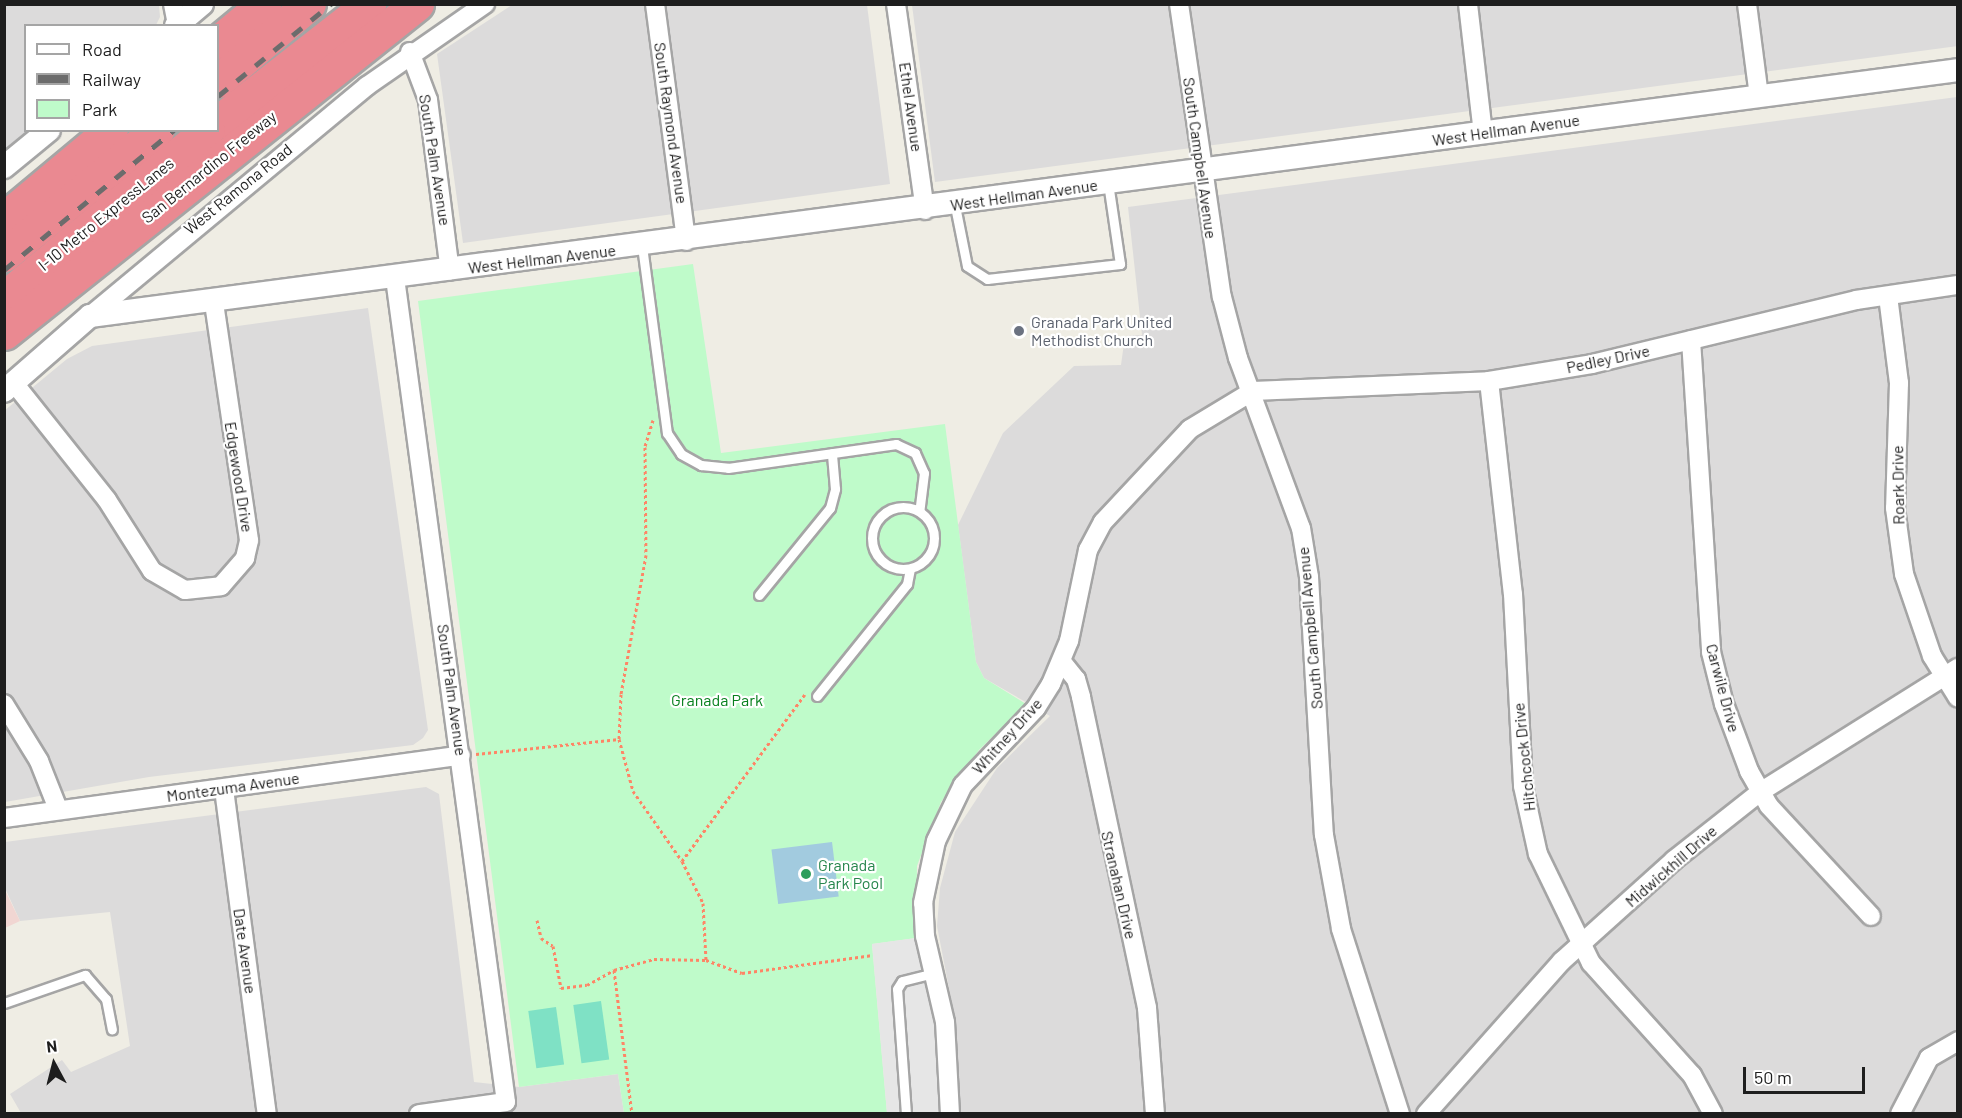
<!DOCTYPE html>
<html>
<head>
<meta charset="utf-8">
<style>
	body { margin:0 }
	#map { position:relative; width:1962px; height:1118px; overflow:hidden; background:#efede4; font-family:Barlow,sans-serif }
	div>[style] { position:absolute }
	.residential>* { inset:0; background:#dcdbdb }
	.commercial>* { inset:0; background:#f1d6d2 }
	.park>* { inset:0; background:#bffbca }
	.pitch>* { inset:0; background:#7fe1c5; transform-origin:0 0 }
	.parking>* { inset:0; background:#e6e6e6 }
	.water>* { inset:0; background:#a2cbdf; transform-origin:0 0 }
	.path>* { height:3px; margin-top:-1.5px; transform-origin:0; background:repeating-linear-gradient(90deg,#fe8566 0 3px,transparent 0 6px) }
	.roads { filter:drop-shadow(2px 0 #a5a5a5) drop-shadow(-2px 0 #a5a5a5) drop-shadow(0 2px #a5a5a5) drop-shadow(0 -2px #a5a5a5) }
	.service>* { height:9px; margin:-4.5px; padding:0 4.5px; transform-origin:4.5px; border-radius:4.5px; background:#fff }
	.service>.ring { margin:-4.5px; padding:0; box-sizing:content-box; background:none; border:9px solid #fff; border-radius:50% }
	.minor>* { height:18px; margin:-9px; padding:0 9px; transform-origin:9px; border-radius:9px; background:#fff }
	.tertiary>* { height:22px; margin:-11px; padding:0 11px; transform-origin:11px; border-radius:11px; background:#fff }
	.motorway>* { height:33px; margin:-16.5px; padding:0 16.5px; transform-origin:16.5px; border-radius:16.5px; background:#ea8991 }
	.rail>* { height:4.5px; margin-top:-2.25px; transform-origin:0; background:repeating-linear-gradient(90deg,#6c6c6c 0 12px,transparent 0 24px) }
	.dots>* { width:16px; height:16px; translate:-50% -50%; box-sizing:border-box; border:3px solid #fff; border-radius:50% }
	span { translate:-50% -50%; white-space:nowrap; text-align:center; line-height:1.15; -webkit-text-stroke:4.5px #fff; paint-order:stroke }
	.street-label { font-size:16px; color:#1e1e1e }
	.worship-label { font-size:16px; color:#5b616d }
	.left { translate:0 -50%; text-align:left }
	.park-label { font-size:16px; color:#08801e }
	.leisure-label { font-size:16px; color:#27864d }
	.frame { position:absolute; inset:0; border:6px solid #1e1e1e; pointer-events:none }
	.legend { position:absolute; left:24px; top:24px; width:195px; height:108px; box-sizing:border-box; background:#fff; border:2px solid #a5a5a5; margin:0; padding:8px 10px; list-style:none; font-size:18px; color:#1e1e1e }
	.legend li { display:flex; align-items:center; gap:12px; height:30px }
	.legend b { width:30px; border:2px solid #a5a5a5 }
	.north { position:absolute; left:24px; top:1034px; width:60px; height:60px; -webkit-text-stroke:4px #fff; paint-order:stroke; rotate:353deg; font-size:16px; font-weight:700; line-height:24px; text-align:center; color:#1e1e1e }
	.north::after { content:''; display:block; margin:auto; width:21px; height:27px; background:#1e1e1e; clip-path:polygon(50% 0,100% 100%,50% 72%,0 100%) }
	.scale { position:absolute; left:1743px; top:1067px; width:122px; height:27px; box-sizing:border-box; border:3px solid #1e1e1e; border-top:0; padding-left:8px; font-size:18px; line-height:21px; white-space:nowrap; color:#1e1e1e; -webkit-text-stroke:4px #fff; paint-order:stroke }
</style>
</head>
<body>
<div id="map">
	<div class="residential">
		<i style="clip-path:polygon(1957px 4px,1958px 46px,935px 182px,912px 5px)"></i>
		<i style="clip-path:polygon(5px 5px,159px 5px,160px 17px,156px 25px,26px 26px,26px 130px,32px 131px,5px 153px)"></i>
		<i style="clip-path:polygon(512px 5px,867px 5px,890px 184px,463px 243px,437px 54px)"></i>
		<i style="clip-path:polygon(1957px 97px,1957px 1113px,957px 1113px,953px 1009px,937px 926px,940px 888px,955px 832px,997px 768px,1050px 716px,984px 678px,976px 662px,958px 525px,1003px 433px,1074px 366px,1121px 365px,1125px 336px,1142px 335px,1128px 207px)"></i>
		<i style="clip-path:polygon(368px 308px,428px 730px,423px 738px,413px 745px,149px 777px,5px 802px,4px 411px,67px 359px,92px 346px)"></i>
		<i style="clip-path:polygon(426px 787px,439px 794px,474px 1082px,519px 1087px,618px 1074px,624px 1113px,21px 1113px,10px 1094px,62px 1060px,71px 1072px,130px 1046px,110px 912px,20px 921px,5px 888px,5px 842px)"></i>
	</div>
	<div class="commercial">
		<i style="clip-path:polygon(4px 888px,20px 921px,5px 928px,4px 928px)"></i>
	</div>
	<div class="park">
		<i style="clip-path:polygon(693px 264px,721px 453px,945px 424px,976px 662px,984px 678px,1026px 704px,979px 750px,941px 802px,917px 866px,916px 938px,872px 944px,887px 1113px,624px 1113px,618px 1074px,519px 1087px,418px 301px)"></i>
	</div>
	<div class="pitch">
		<i style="left:601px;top:1001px;width:59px;height:28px;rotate:82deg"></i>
		<i style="left:556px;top:1007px;width:58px;height:28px;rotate:82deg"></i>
	</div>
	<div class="parking">
		<i style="clip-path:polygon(916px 938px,933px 973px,950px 1113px,887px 1113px,872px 944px)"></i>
	</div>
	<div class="water">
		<i style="left:832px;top:842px;width:55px;height:61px;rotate:83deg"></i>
	</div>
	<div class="path">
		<i style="left:653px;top:420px;width:28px;rotate:107deg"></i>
		<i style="left:645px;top:447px;width:108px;rotate:89.5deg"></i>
		<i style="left:646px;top:555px;width:141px;rotate:100.2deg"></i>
		<i style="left:621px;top:694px;width:45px;rotate:92.5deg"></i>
		<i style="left:619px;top:739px;width:54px;rotate:74.9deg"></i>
		<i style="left:633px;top:791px;width:85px;rotate:55deg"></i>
		<i style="left:682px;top:861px;width:47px;rotate:63.4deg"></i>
		<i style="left:703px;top:903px;width:57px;rotate:87deg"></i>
		<i style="left:476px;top:754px;width:144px;rotate:-6deg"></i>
		<i style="left:682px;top:861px;width:207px;rotate:-53.6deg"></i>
		<i style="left:537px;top:920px;width:18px;rotate:77deg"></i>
		<i style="left:541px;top:938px;width:14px;rotate:34deg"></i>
		<i style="left:553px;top:946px;width:43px;rotate:79.2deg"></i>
		<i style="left:561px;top:988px;width:26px;rotate:-7deg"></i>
		<i style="left:587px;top:985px;width:31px;rotate:-29deg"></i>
		<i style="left:614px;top:970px;width:41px;rotate:-15.4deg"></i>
		<i style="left:654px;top:959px;width:52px;rotate:1.1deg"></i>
		<i style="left:706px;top:960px;width:38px;rotate:20deg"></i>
		<i style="left:742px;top:973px;width:132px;rotate:-7.8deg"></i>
		<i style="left:614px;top:970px;width:145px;rotate:82.9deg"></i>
	</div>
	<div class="roads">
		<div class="service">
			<i style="left:955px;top:206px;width:61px;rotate:78.7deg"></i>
			<i style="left:967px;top:266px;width:24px;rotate:33deg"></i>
			<i style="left:987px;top:279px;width:134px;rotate:-6.4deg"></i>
			<i style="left:1120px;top:264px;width:82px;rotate:-98.4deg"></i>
			<i style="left:642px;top:246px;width:189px;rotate:82.4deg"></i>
			<i style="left:667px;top:433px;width:25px;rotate:56deg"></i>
			<i style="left:681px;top:454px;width:23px;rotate:29deg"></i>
			<i style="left:701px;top:465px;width:27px;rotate:6deg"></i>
			<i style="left:728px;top:468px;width:170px;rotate:-8.1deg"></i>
			<i style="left:896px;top:444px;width:21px;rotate:25deg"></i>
			<i style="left:915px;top:453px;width:22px;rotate:66deg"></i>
			<i style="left:924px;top:473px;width:38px;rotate:97deg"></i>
			<i class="ring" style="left:872px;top:507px;width:53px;height:53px"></i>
			<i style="left:759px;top:595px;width:112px;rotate:-50.8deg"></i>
			<i style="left:830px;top:508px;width:20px;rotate:-75deg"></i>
			<i style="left:835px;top:489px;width:36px;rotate:-95deg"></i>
			<i style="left:817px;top:696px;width:144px;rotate:-51.2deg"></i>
			<i style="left:907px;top:584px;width:15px;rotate:-79deg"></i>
			<i style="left:4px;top:1003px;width:86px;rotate:-19.1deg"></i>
			<i style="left:85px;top:975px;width:32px;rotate:49deg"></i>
			<i style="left:106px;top:999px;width:31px;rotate:79deg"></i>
			<i style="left:906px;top:1114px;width:125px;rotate:-94.1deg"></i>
			<i style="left:897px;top:989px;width:9px;rotate:-58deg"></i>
			<i style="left:902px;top:981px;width:32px;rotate:-14deg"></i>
		</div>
		<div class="minor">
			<i style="left:173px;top:4px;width:21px;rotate:79deg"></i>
			<i style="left:655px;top:4px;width:239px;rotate:82.5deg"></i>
			<i style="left:896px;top:4px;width:208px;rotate:82deg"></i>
			<i style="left:1179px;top:4px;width:296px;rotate:81.7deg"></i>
			<i style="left:1222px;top:297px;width:63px;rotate:75.3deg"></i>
			<i style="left:1238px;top:358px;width:181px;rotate:69.7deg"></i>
			<i style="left:1301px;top:528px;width:50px;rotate:80.7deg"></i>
			<i style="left:1309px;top:577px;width:258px;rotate:86.7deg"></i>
			<i style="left:1324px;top:835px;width:96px;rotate:79.7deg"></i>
			<i style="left:1341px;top:929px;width:194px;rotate:72.3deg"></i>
			<i style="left:1468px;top:4px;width:130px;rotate:83.4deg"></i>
			<i style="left:1747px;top:4px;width:93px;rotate:82.6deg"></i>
			<i style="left:410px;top:52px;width:51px;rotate:69.4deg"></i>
			<i style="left:428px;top:100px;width:172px;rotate:82.7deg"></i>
			<i style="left:395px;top:278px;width:831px;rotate:82.33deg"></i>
			<i style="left:506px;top:1102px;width:88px;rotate:172.1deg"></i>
			<i style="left:1888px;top:296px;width:88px;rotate:82.8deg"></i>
			<i style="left:1899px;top:383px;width:125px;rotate:91.8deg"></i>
			<i style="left:1895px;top:508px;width:67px;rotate:82.2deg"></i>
			<i style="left:1904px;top:574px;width:87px;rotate:71.1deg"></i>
			<i style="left:1932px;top:656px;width:49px;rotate:58.2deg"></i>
			<i style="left:90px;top:316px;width:360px;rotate:-39.7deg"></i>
			<i style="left:367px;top:86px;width:144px;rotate:-34.8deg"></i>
			<i style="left:1691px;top:340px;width:313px;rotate:86.3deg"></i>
			<i style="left:1711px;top:652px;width:54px;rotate:76deg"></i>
			<i style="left:1724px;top:704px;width:72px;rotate:69.5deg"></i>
			<i style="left:1749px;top:771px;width:40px;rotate:60.3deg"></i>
			<i style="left:1769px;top:806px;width:150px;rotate:47.2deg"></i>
			<i style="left:1489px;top:381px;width:214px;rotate:83.6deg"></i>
			<i style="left:1513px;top:594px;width:192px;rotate:87deg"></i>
			<i style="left:1523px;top:786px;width:70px;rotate:77.6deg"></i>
			<i style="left:1538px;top:854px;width:121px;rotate:64.1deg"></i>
			<i style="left:1591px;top:963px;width:151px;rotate:48deg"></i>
			<i style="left:1692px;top:1075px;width:44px;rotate:61.7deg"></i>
			<i style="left:14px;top:383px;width:149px;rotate:51.5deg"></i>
			<i style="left:107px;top:500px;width:84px;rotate:57.6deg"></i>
			<i style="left:152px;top:571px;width:38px;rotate:30deg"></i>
			<i style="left:185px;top:590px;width:36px;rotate:-6deg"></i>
			<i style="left:221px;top:586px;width:37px;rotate:-49deg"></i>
			<i style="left:245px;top:558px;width:18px;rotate:-77deg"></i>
			<i style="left:249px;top:540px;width:241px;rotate:-98.4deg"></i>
			<i style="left:1062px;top:662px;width:22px;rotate:51deg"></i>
			<i style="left:1076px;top:679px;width:19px;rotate:74deg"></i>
			<i style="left:1081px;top:697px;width:318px;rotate:78deg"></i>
			<i style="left:1147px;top:1008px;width:106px;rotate:85.7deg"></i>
			<i style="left:4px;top:704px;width:67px;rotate:58.4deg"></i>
			<i style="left:39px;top:761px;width:52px;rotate:68.4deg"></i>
			<i style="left:224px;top:789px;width:328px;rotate:82.5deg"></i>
			<i style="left:4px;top:818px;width:461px;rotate:-7.8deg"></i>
			<i style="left:950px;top:1114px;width:92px;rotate:-93.1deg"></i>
			<i style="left:945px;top:1022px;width:88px;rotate:-103.1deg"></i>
			<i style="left:925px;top:936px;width:33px;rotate:-93deg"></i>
			<i style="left:923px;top:903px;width:63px;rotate:-78.2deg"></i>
			<i style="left:936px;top:841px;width:62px;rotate:-64.3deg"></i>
			<i style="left:963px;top:785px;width:106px;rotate:-46.5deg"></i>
			<i style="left:1036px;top:708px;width:28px;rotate:-58deg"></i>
			<i style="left:1051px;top:684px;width:47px;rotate:-67.3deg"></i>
			<i style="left:1069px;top:641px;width:93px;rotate:-78.2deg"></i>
			<i style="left:1088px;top:550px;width:32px;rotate:-62deg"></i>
			<i style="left:1103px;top:522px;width:127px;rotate:-46.9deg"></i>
			<i style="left:1190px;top:429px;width:74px;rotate:-31.1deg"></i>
			<i style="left:1253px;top:391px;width:236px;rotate:-2.4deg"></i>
			<i style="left:1489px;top:381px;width:104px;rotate:-9.4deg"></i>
			<i style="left:1592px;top:364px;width:272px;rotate:-13.6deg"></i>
			<i style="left:1856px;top:300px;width:103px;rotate:-8.4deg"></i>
			<i style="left:1426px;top:1114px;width:205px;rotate:-48.4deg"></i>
			<i style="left:1562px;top:961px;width:151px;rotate:-42deg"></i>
			<i style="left:1674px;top:860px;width:110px;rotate:-38.3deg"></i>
			<i style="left:1760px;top:792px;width:234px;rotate:-32.1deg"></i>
			<i style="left:1900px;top:1114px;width:63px;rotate:-62.6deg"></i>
			<i style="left:1929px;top:1058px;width:34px;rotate:-30deg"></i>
		</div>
		<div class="tertiary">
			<i style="left:176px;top:26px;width:34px;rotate:-40deg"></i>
			<i style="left:4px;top:167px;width:58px;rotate:-39.4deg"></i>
			<i style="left:4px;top:391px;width:114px;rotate:-41.1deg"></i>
			<i style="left:90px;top:316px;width:1884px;rotate:-7.5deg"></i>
		</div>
		<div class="motorway">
			<i style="left:218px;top:42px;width:60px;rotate:-39.6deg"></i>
			<i style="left:218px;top:81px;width:119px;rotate:-40.2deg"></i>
			<i style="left:218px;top:122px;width:192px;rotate:-38deg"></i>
			<i style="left:4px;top:219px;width:139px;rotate:-39.8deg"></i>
			<i style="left:4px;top:255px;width:198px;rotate:-39.2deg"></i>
			<i style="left:4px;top:298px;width:264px;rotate:-39.5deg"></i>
			<i style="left:4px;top:333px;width:528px;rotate:-38.54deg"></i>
		</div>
	</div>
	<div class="rail">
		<i style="left:218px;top:96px;width:146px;rotate:-39.2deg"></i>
		<i style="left:4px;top:270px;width:220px;rotate:-39.5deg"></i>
	</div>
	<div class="dots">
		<i style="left:1019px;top:331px;background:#6b7280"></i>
		<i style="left:806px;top:874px;background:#2e9e5b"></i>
	</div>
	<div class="street-label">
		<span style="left:911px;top:107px;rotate:82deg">Ethel Avenue</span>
		<span style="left:671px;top:123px;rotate:82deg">South Raymond Avenue</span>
		<span style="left:1506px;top:130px;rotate:-8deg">West Hellman Avenue</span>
		<span style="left:1200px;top:158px;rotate:82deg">South Campbell Avenue</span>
		<span style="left:435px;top:160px;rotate:81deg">South Palm Avenue</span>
		<span style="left:209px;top:167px;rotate:-39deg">San Bernardino Freeway</span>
		<span style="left:238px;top:189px;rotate:-39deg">West Ramona Road</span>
		<span style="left:1024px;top:195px;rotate:-8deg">West Hellman Avenue</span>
		<span style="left:106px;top:214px;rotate:-39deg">I-10 Metro ExpressLanes</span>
		<span style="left:542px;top:259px;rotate:-7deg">West Hellman Avenue</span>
		<span style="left:1608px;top:359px;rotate:-12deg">Pedley Drive</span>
		<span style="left:239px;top:477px;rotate:81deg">Edgewood Drive</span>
		<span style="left:1898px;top:485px;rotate:-91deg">Roark Drive</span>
		<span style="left:1310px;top:628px;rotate:-95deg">South Campbell Avenue</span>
		<span style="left:1723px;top:688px;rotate:75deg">Carwile Drive</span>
		<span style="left:452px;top:690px;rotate:82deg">South Palm Avenue</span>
		<span style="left:1007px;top:736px;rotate:-48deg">Whitney Drive</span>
		<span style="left:1524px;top:757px;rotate:-96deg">Hitchcock Drive</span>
		<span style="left:233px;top:787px;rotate:-8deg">Montezuma Avenue</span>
		<span style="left:1671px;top:866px;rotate:-41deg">Midwickhill Drive</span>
		<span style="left:1119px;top:885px;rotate:77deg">Stranahan Drive</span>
		<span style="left:245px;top:951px;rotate:82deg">Date Avenue</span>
	</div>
	<div class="worship-label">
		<span class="left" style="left:1031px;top:331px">Granada Park United<br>Methodist Church</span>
	</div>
	<div class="park-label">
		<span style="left:717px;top:700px">Granada Park</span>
	</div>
	<div class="leisure-label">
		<span class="left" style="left:818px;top:874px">Granada<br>Park Pool</span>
	</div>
	<div class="frame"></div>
	<ul class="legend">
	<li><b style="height:8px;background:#fff"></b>Road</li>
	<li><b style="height:8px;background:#6c6c6c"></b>Railway</li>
	<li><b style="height:16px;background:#bffbca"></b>Park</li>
	</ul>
	<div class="north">N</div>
	<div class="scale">50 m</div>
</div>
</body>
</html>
